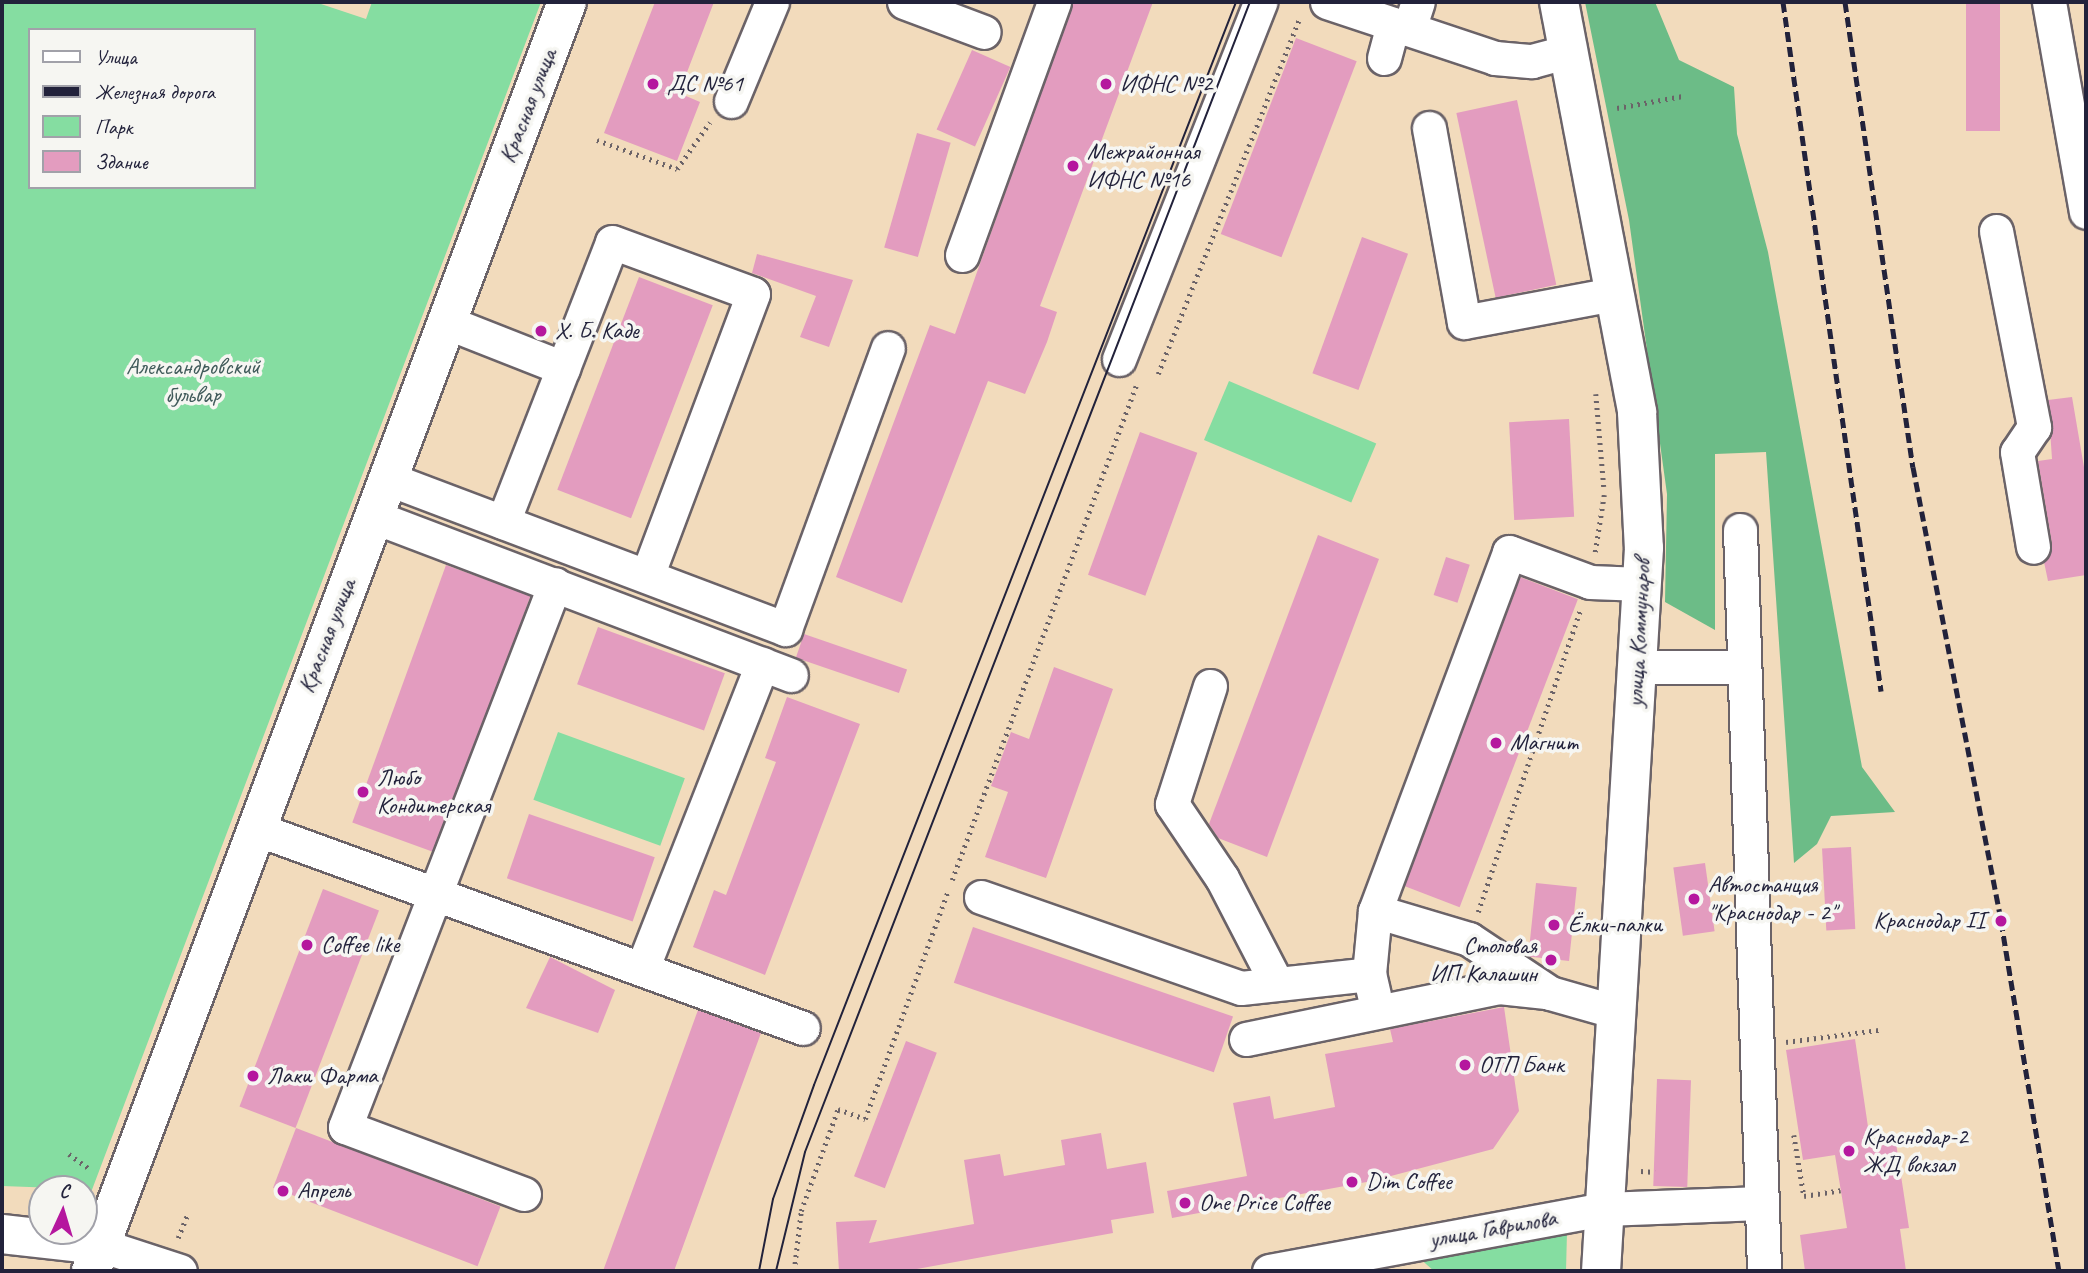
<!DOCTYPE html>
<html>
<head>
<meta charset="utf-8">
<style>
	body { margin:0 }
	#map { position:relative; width:2088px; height:1273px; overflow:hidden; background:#f2dbbc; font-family:Caveat,sans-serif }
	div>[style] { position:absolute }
	.green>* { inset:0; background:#85dda1; transform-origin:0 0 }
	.forest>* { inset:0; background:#6cbc87 }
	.building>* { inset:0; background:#e39cbf; transform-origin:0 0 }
	.path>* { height:4.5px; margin-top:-2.25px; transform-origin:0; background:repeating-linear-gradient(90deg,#6b6368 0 2px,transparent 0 7px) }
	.roads { filter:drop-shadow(2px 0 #6b6368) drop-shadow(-2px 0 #6b6368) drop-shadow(0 2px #6b6368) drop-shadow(0 -2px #6b6368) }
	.minor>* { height:33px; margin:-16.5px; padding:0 16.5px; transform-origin:16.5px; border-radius:16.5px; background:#fff }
	.major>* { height:38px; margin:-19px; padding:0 19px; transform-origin:19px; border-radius:19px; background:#fff }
	.tram>* { height:2px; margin:-1px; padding:0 1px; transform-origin:1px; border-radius:1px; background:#22223b }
	.rail>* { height:5px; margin-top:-2.5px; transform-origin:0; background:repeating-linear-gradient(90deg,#22223b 0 10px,transparent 0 15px) }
	.dots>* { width:19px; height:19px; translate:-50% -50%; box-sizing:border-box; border:4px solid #f6f6f2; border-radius:50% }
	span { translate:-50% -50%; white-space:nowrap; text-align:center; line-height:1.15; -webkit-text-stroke:7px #f6f6f2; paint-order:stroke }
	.poi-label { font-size:24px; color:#22223b }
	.left { translate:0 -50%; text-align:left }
	.right { translate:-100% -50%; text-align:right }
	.street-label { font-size:24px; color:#22223b }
	.park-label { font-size:24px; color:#405a5a }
	.frame { position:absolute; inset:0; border:4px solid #22223b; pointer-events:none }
	.legend { position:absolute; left:28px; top:28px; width:228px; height:161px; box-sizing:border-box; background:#f6f6f2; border:2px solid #a1a1a9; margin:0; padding:9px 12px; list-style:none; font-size:21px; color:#22223b }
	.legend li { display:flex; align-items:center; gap:14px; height:35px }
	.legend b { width:35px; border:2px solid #a1a1a9 }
	.north { position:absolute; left:28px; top:1175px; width:70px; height:70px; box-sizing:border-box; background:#f6f6f2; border:2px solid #a1a1a9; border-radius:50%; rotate:4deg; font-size:19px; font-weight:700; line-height:28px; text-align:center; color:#22223b }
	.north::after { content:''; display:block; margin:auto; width:24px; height:32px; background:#b5179e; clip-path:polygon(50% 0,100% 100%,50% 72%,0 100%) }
</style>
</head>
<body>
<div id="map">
	<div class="green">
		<i style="clip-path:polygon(evenodd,2px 2px,315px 2px,366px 19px,372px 2px,541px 2px,90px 1195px,84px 1189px,2px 1186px,2px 2px,30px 30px,254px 30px,254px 187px,30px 187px,30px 30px)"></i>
		<i style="left:1229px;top:381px;width:160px;height:64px;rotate:23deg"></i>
		<i style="left:558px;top:732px;width:135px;height:72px;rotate:20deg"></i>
		<i style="clip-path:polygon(1567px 1232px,1566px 1271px,1434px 1271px,1418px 1257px)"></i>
	</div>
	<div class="forest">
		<i style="clip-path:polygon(1585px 2px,1655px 2px,1679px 60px,1734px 87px,1737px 134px,1768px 252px,1862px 767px,1895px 812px,1831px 816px,1817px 844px,1794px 863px,1766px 452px,1715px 454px,1715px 630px,1665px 602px,1667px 494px,1629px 220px)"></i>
	</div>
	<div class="building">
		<i style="clip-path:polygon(655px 2px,714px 2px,679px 93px,700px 102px,677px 161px,604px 133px)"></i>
		<i style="clip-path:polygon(1073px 2px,1153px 2px,1040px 306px,1057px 312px,1047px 342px,1025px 394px,988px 381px,902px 603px,836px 577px,930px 325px,955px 334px)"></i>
		<i style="left:1966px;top:2px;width:34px;height:129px"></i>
		<i style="left:1296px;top:38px;width:65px;height:210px;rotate:21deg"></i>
		<i style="left:972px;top:50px;width:42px;height:87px;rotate:24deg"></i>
		<i style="left:1517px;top:100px;width:189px;height:62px;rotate:78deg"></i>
		<i style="left:917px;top:133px;width:35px;height:119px;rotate:16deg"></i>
		<i style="left:1362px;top:237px;width:49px;height:145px;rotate:20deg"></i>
		<i style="clip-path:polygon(757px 254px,853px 280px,829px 347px,800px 337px,816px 296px,752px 273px)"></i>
		<i style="left:639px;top:277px;width:79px;height:228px;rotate:21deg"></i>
		<i style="clip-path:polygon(2072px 397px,2086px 479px,2086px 575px,2048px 581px,2044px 562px,2052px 544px,2038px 461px,2052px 459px,2048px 400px)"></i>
		<i style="left:1569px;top:419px;width:98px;height:60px;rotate:87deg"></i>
		<i style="left:1140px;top:432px;width:61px;height:152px;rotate:20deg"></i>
		<i style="clip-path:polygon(1318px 535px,1379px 559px,1267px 857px,1218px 838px,1209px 824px)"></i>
		<i style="left:1446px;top:557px;width:25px;height:40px;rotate:18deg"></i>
		<i style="left:446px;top:565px;width:90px;height:274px;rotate:20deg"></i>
		<i style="left:1520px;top:577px;width:62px;height:330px;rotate:21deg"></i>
		<i style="left:598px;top:627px;width:135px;height:61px;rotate:20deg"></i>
		<i style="left:804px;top:634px;width:109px;height:25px;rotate:19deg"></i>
		<i style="clip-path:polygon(1054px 667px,1113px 689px,1046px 878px,985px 857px,1008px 792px,991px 786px,1011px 732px,1029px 739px)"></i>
		<i style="clip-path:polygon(787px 697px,860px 724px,765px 975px,693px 947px,714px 890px,726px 895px,776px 762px,765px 758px)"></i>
		<i style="left:529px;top:814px;width:133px;height:68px;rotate:19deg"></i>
		<i style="left:1851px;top:847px;width:82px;height:29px;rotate:87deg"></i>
		<i style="left:1705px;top:863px;width:69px;height:32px;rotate:82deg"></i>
		<i style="left:1536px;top:883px;width:41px;height:74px;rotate:6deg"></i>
		<i style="left:323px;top:889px;width:60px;height:233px;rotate:21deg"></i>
		<i style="left:973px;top:927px;width:275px;height:59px;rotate:19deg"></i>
		<i style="clip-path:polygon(550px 957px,615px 990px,598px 1033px,526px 1008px)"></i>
		<i style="clip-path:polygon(1504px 1007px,1519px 1111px,1493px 1149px,1372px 1181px,1172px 1218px,1167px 1191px,1247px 1176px,1233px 1103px,1270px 1096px,1274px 1119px,1335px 1107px,1325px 1054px,1393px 1042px,1390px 1029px)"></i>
		<i style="clip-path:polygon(698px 1010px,761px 1033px,710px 1172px,674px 1271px,603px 1271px)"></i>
		<i style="clip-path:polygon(1855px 1039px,1871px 1147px,1896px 1143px,1909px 1228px,1900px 1229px,1906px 1271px,1805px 1271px,1800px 1235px,1847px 1228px,1835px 1155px,1803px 1160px,1786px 1050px)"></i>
		<i style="left:906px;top:1041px;width:33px;height:145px;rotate:21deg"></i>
		<i style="left:1657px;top:1079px;width:34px;height:107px;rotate:2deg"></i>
		<i style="left:296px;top:1128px;width:219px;height:64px;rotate:21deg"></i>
		<i style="clip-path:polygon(1101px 1133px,1107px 1169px,1146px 1162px,1154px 1213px,1111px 1220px,1113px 1233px,906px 1271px,839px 1271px,836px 1222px,877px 1220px,869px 1243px,974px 1224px,964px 1160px,1000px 1154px,1004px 1176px,1065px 1165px,1061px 1140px)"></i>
	</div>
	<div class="path">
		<i style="left:1617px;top:108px;width:67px;rotate:-10.3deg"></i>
		<i style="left:597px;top:140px;width:85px;rotate:19.9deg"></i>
		<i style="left:677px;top:169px;width:57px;rotate:-54.9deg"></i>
		<i style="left:1158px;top:374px;width:384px;rotate:-68.3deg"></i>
		<i style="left:1596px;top:394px;width:93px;rotate:85.1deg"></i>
		<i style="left:1595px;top:552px;width:58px;rotate:-81deg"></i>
		<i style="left:952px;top:880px;width:527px;rotate:-69.57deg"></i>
		<i style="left:1478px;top:912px;width:318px;rotate:-71.3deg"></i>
		<i style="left:1786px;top:1042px;width:94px;rotate:-7.4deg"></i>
		<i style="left:1794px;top:1135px;width:62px;rotate:80.7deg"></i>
		<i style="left:1804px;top:1196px;width:37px;rotate:-9deg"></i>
		<i style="left:69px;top:1154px;width:24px;rotate:36deg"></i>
		<i style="left:1641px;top:1171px;width:14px;rotate:4deg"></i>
		<i style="left:178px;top:1238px;width:27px;rotate:-68deg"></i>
		<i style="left:794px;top:1271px;width:60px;rotate:-83.3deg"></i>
		<i style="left:801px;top:1211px;width:109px;rotate:-70.1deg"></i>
		<i style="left:838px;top:1109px;width:29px;rotate:20deg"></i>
		<i style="left:865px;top:1119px;width:243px;rotate:-70deg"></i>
	</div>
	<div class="roads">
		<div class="minor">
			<i style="left:904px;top:2px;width:85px;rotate:20.6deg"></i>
			<i style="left:1327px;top:2px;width:177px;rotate:18.4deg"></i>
			<i style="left:1495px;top:58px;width:37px;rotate:5deg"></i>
			<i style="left:1532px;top:61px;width:38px;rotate:-15deg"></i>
			<i style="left:2049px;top:2px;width:213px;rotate:80deg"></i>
			<i style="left:1409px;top:29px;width:28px;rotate:-72deg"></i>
			<i style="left:1384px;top:58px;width:35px;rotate:-75deg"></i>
			<i style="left:731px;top:101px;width:107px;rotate:-67.5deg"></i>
			<i style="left:1429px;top:128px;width:197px;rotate:79.8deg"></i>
			<i style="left:1464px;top:322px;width:153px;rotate:-10.6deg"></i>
			<i style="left:1996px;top:231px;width:200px;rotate:79deg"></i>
			<i style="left:2034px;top:427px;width:30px;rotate:124deg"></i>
			<i style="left:2017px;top:452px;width:96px;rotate:80.4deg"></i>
			<i style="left:962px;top:255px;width:269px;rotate:-70deg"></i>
			<i style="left:446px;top:322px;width:126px;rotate:21.5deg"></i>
			<i style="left:1119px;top:359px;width:384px;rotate:-68.4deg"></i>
			<i style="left:386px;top:478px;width:427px;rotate:20.7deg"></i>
			<i style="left:785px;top:629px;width:299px;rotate:-69.9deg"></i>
			<i style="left:372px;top:516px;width:448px;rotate:20.8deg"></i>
			<i style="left:503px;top:522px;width:300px;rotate:-68.7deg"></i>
			<i style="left:612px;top:242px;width:150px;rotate:20.2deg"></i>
			<i style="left:753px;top:294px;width:301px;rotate:110.6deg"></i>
			<i style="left:1740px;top:530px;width:741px;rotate:88.14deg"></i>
			<i style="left:1638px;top:667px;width:103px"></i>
			<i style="left:1210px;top:686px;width:124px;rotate:107.9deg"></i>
			<i style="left:1172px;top:804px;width:89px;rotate:56deg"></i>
			<i style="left:1222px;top:878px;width:119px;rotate:62.6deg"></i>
			<i style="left:254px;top:828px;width:584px;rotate:20.02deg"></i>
			<i style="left:981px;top:897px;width:275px;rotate:19.3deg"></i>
			<i style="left:1241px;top:988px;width:129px;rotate:-6.2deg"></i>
			<i style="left:642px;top:969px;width:328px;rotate:-68.5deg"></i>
			<i style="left:1374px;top:995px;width:22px;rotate:-103deg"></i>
			<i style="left:1369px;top:974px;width:63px;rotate:-84.6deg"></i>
			<i style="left:1613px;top:1011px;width:66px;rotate:-164.1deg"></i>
			<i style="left:1550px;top:993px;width:97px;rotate:-146.3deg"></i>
			<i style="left:1469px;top:939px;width:98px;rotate:-163.4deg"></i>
			<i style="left:1375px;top:911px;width:383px;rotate:-69.5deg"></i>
			<i style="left:1509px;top:552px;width:86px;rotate:20.3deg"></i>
			<i style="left:1590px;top:582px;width:52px;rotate:2.2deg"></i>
			<i style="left:1246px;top:1039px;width:258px;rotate:-11.6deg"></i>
			<i style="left:1499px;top:987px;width:45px;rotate:6.3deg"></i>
			<i style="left:524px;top:1194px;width:191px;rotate:-159.5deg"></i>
			<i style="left:345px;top:1127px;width:582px;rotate:-68.86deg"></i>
			<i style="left:100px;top:1245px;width:84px;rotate:18deg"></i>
			<i style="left:1269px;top:1271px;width:341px;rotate:-10.5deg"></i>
			<i style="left:1604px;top:1209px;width:157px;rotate:-2.2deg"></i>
		</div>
		<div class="major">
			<i style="left:1559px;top:2px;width:417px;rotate:79.2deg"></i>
			<i style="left:1637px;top:412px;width:136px;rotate:87.1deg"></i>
			<i style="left:1644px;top:548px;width:724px;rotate:93.4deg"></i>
			<i style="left:2px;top:1234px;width:99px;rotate:6.4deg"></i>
			<i style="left:91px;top:1271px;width:1355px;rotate:-69.44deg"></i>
		</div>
	</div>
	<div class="tram">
		<i style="left:759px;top:1271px;width:73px;rotate:-79deg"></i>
		<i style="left:773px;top:1199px;width:121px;rotate:-70.2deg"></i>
		<i style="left:814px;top:1085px;width:1162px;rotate:-68.71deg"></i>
		<i style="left:776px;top:1271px;width:122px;rotate:-76.3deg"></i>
		<i style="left:805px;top:1152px;width:1233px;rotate:-68.85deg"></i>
	</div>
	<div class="rail">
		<i style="left:1783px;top:2px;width:696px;rotate:81.9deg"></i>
		<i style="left:1845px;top:2px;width:470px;rotate:81.7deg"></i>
		<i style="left:1913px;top:467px;width:462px;rotate:79deg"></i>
		<i style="left:2001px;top:921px;width:355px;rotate:80.6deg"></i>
	</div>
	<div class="dots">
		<i style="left:653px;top:84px;background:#b5179e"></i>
		<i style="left:1106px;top:84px;background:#b5179e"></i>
		<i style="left:1073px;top:166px;background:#b5179e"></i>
		<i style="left:541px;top:331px;background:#b5179e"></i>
		<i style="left:1496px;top:743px;background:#b5179e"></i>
		<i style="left:363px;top:792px;background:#b5179e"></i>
		<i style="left:1694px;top:899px;background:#b5179e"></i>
		<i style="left:2001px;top:921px;background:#b5179e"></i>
		<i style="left:1554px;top:925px;background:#b5179e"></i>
		<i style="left:307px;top:945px;background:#b5179e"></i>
		<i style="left:1551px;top:960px;background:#b5179e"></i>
		<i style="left:1465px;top:1065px;background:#b5179e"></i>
		<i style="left:253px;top:1076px;background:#b5179e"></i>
		<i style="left:1849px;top:1151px;background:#b5179e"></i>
		<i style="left:1352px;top:1182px;background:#b5179e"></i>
		<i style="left:283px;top:1191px;background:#b5179e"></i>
		<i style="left:1185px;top:1203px;background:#b5179e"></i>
	</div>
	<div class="poi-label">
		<span class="left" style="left:667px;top:84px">ДС №61</span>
		<span class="left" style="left:1120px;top:84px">ИФНС №2</span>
		<span class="left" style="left:1087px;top:166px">Межрайонная<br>ИФНС №16</span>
		<span class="left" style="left:555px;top:331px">Х. Б. Каде</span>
		<span class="left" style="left:1510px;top:743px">Магнит</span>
		<span class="left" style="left:377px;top:792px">Любо<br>Кондитерская</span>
		<span class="left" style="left:1708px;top:899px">Автостанция<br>"Краснодар - 2"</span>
		<span class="right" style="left:1985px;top:921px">Краснодар II</span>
		<span class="left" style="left:1568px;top:925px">Ёлки-палки</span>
		<span class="left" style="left:321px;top:945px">Coffee like</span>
		<span class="right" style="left:1537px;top:960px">Столовая<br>ИП Калашин</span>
		<span class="left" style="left:1479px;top:1065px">ОТП Банк</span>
		<span class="left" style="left:267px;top:1076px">Лаки Фарма</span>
		<span class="left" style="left:1863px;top:1151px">Краснодар-2<br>ЖД вокзал</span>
		<span class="left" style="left:1366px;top:1182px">Dim Coffee</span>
		<span class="left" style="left:297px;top:1191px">Апрель</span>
		<span class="left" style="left:1199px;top:1203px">One Price Coffee</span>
	</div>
	<div class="street-label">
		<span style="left:528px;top:106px;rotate:-69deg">Красная улица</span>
		<span style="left:1639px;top:633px;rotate:-87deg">улица Коммунаров</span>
		<span style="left:327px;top:636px;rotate:-69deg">Красная улица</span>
		<span style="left:1493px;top:1229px;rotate:-10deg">улица Гаврилова</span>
	</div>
	<div class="park-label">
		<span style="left:193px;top:381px">Александровский<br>бульвар</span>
	</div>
	<div class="frame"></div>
	<ul class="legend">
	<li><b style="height:9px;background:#fff"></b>Улица</li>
	<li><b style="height:9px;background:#22223b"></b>Железная дорога</li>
	<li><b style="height:19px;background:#85dda1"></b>Парк</li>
	<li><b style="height:19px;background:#e39cbf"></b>Здание</li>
	</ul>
	<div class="north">С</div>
</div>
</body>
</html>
